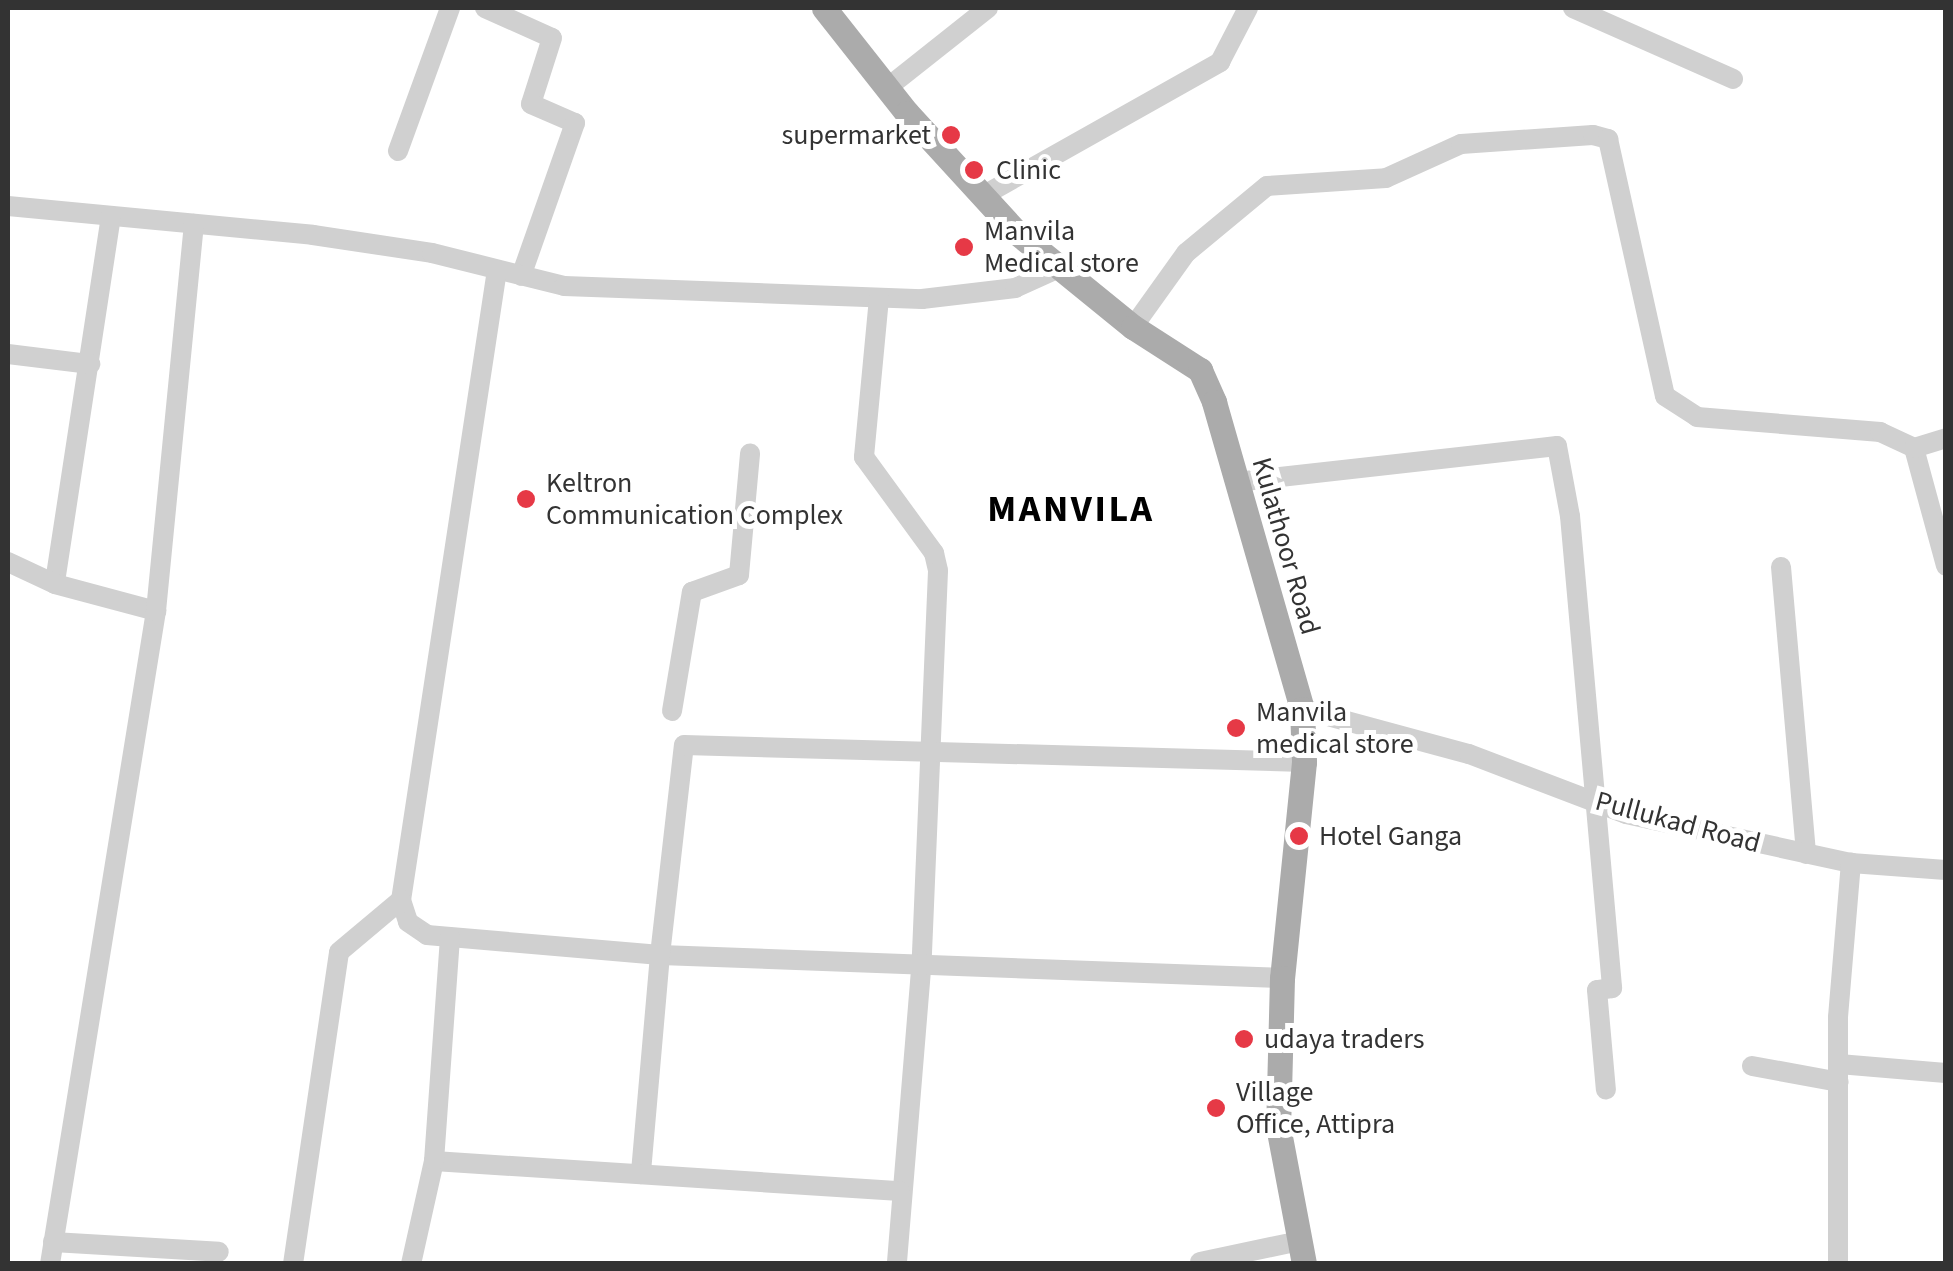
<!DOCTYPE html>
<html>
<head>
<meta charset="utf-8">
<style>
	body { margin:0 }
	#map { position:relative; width:1953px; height:1271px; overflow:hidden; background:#fff; font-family:"Source Sans 3",sans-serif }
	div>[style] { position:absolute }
	.minor>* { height:20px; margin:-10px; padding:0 10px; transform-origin:10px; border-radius:10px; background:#d0d0d0 }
	.major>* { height:25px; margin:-12.5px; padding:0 12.5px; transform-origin:12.5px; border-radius:12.5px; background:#ababab }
	.dots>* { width:28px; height:28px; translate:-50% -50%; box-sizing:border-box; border:5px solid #fff; border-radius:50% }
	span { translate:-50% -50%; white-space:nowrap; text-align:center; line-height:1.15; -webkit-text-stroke:10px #fff; paint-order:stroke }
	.poi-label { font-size:28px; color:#333 }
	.right { translate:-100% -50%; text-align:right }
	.left { translate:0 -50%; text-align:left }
	.street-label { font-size:28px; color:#333 }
	.district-label { font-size:38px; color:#000; font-weight:700; letter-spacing:2.5px }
	.frame { position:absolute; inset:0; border:10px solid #333; pointer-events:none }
</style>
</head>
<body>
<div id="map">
	<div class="minor">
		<i style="left:485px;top:8px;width:73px;rotate:24.1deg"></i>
		<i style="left:552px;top:38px;width:69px;rotate:107.7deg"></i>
		<i style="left:531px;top:104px;width:48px;rotate:23.4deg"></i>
		<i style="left:575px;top:123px;width:162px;rotate:109.4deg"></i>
		<i style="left:1573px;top:8px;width:175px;rotate:23.9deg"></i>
		<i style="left:887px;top:88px;width:129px;rotate:-38.4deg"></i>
		<i style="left:398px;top:151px;width:152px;rotate:-70deg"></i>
		<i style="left:986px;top:194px;width:269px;rotate:-29.4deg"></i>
		<i style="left:1220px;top:62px;width:61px;rotate:-62.6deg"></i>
		<i style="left:8px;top:206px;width:306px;rotate:5.4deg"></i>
		<i style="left:313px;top:235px;width:120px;rotate:8.6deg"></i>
		<i style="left:432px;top:253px;width:136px;rotate:14deg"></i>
		<i style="left:564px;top:286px;width:358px;rotate:2.1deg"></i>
		<i style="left:922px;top:299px;width:94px;rotate:-6.7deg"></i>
		<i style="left:1015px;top:288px;width:48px;rotate:-24.4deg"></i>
		<i style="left:111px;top:216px;width:372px;rotate:98.7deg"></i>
		<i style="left:55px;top:584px;width:105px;rotate:15deg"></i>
		<i style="left:497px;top:270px;width:637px;rotate:98.66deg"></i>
		<i style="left:401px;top:900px;width:23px;rotate:72deg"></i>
		<i style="left:408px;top:922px;width:23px;rotate:34deg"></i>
		<i style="left:427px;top:935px;width:234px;rotate:4.9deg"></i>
		<i style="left:660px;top:955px;width:220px;rotate:95deg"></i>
		<i style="left:879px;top:298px;width:160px;rotate:95.4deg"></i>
		<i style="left:864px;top:457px;width:119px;rotate:53.9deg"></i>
		<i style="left:934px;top:553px;width:18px;rotate:77deg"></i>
		<i style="left:938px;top:571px;width:399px;rotate:92.4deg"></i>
		<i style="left:921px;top:970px;width:295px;rotate:94.7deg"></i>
		<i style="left:1133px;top:327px;width:91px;rotate:-54.4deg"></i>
		<i style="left:1186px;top:253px;width:105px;rotate:-39.6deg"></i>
		<i style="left:1267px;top:186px;width:119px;rotate:-3.8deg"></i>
		<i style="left:1386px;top:178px;width:82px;rotate:-24.4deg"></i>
		<i style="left:1461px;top:144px;width:132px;rotate:-3.9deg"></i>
		<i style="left:1593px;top:135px;width:16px;rotate:15deg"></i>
		<i style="left:1608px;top:139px;width:263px;rotate:77.5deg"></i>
		<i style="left:1665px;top:396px;width:38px;rotate:33deg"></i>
		<i style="left:1697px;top:417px;width:184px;rotate:4.7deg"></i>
		<i style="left:1880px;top:432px;width:38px;rotate:25deg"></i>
		<i style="left:1914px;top:448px;width:122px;rotate:74.8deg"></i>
		<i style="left:8px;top:354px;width:83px;rotate:7deg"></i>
		<i style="left:1914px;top:448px;width:34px;rotate:-17deg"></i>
		<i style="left:1236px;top:482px;width:323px;rotate:-6.4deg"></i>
		<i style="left:1557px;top:446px;width:71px;rotate:79.5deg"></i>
		<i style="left:1570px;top:516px;width:474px;rotate:84.9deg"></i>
		<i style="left:1612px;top:988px;width:15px;rotate:172deg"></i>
		<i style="left:1597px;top:990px;width:100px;rotate:84.9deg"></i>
		<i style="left:8px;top:562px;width:52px;rotate:25.1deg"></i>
		<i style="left:1781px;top:567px;width:288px;rotate:85deg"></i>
		<i style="left:1302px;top:709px;width:173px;rotate:15.1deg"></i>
		<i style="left:1469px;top:754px;width:168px;rotate:20.9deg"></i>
		<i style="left:1626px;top:814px;width:230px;rotate:12.3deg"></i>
		<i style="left:1851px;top:863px;width:95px;rotate:4.2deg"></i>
		<i style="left:672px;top:711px;width:121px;rotate:-80.5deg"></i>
		<i style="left:692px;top:592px;width:50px;rotate:-19.9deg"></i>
		<i style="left:739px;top:575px;width:122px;rotate:-84.8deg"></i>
		<i style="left:1282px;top:978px;width:622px;rotate:-177.88deg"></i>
		<i style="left:660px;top:955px;width:211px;rotate:-83.5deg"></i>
		<i style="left:684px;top:745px;width:620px;rotate:1.57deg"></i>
		<i style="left:1839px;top:1064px;width:107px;rotate:4.8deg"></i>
		<i style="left:1752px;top:1066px;width:88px;rotate:10.4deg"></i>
		<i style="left:434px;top:1161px;width:467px;rotate:3.7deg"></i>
		<i style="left:53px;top:1242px;width:166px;rotate:3.4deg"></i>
		<i style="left:1200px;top:1262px;width:97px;rotate:-11.9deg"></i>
		<i style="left:50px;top:1264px;width:662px;rotate:-80.78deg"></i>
		<i style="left:156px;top:611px;width:389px;rotate:-84.4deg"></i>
		<i style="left:293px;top:1264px;width:315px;rotate:-81.6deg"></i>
		<i style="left:339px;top:952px;width:81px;rotate:-40deg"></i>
		<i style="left:411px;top:1264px;width:106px;rotate:-77.4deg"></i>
		<i style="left:434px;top:1161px;width:224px;rotate:-85.9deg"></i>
		<i style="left:1838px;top:1264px;width:247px;rotate:-90deg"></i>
		<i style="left:1838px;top:1017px;width:155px;rotate:-85.2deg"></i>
	</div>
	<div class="major">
		<i style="left:824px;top:8px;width:134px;rotate:51.7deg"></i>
		<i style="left:907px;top:113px;width:161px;rotate:47.5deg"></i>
		<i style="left:1016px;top:232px;width:151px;rotate:39.1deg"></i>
		<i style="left:1133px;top:327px;width:80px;rotate:32.7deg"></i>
		<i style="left:1200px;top:370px;width:35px;rotate:66deg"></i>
		<i style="left:1214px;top:402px;width:319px;rotate:74deg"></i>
		<i style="left:1302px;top:709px;width:53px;rotate:87.8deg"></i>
		<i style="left:1304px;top:762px;width:217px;rotate:95.8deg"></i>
		<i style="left:1282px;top:978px;width:148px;rotate:91.5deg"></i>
		<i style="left:1278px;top:1126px;width:140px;rotate:79.3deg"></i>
	</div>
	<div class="dots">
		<i style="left:951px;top:135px;background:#e63946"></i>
		<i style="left:974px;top:170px;background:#e63946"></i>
		<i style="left:964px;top:247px;background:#e63946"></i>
		<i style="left:526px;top:499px;background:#e63946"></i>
		<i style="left:1236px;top:728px;background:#e63946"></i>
		<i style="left:1299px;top:836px;background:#e63946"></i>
		<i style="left:1244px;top:1039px;background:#e63946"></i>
		<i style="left:1216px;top:1108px;background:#e63946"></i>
	</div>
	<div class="poi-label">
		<span class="right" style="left:931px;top:135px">supermarket</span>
		<span class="left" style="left:996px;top:170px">Clinic</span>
		<span class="left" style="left:984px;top:247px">Manvila<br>Medical store</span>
		<span class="left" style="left:546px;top:499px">Keltron<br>Communication Complex</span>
		<span class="left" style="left:1256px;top:728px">Manvila<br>medical store</span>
		<span class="left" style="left:1319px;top:836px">Hotel Ganga</span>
		<span class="left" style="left:1264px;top:1039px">udaya traders</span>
		<span class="left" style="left:1236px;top:1108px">Village<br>Office, Attipra</span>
	</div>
	<div class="street-label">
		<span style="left:1286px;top:546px;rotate:74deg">Kulathoor Road</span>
		<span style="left:1678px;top:822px;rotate:15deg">Pullukad Road</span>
	</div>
	<div class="district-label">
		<span style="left:1071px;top:510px">MANVILA</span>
	</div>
	<div class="frame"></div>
</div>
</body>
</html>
